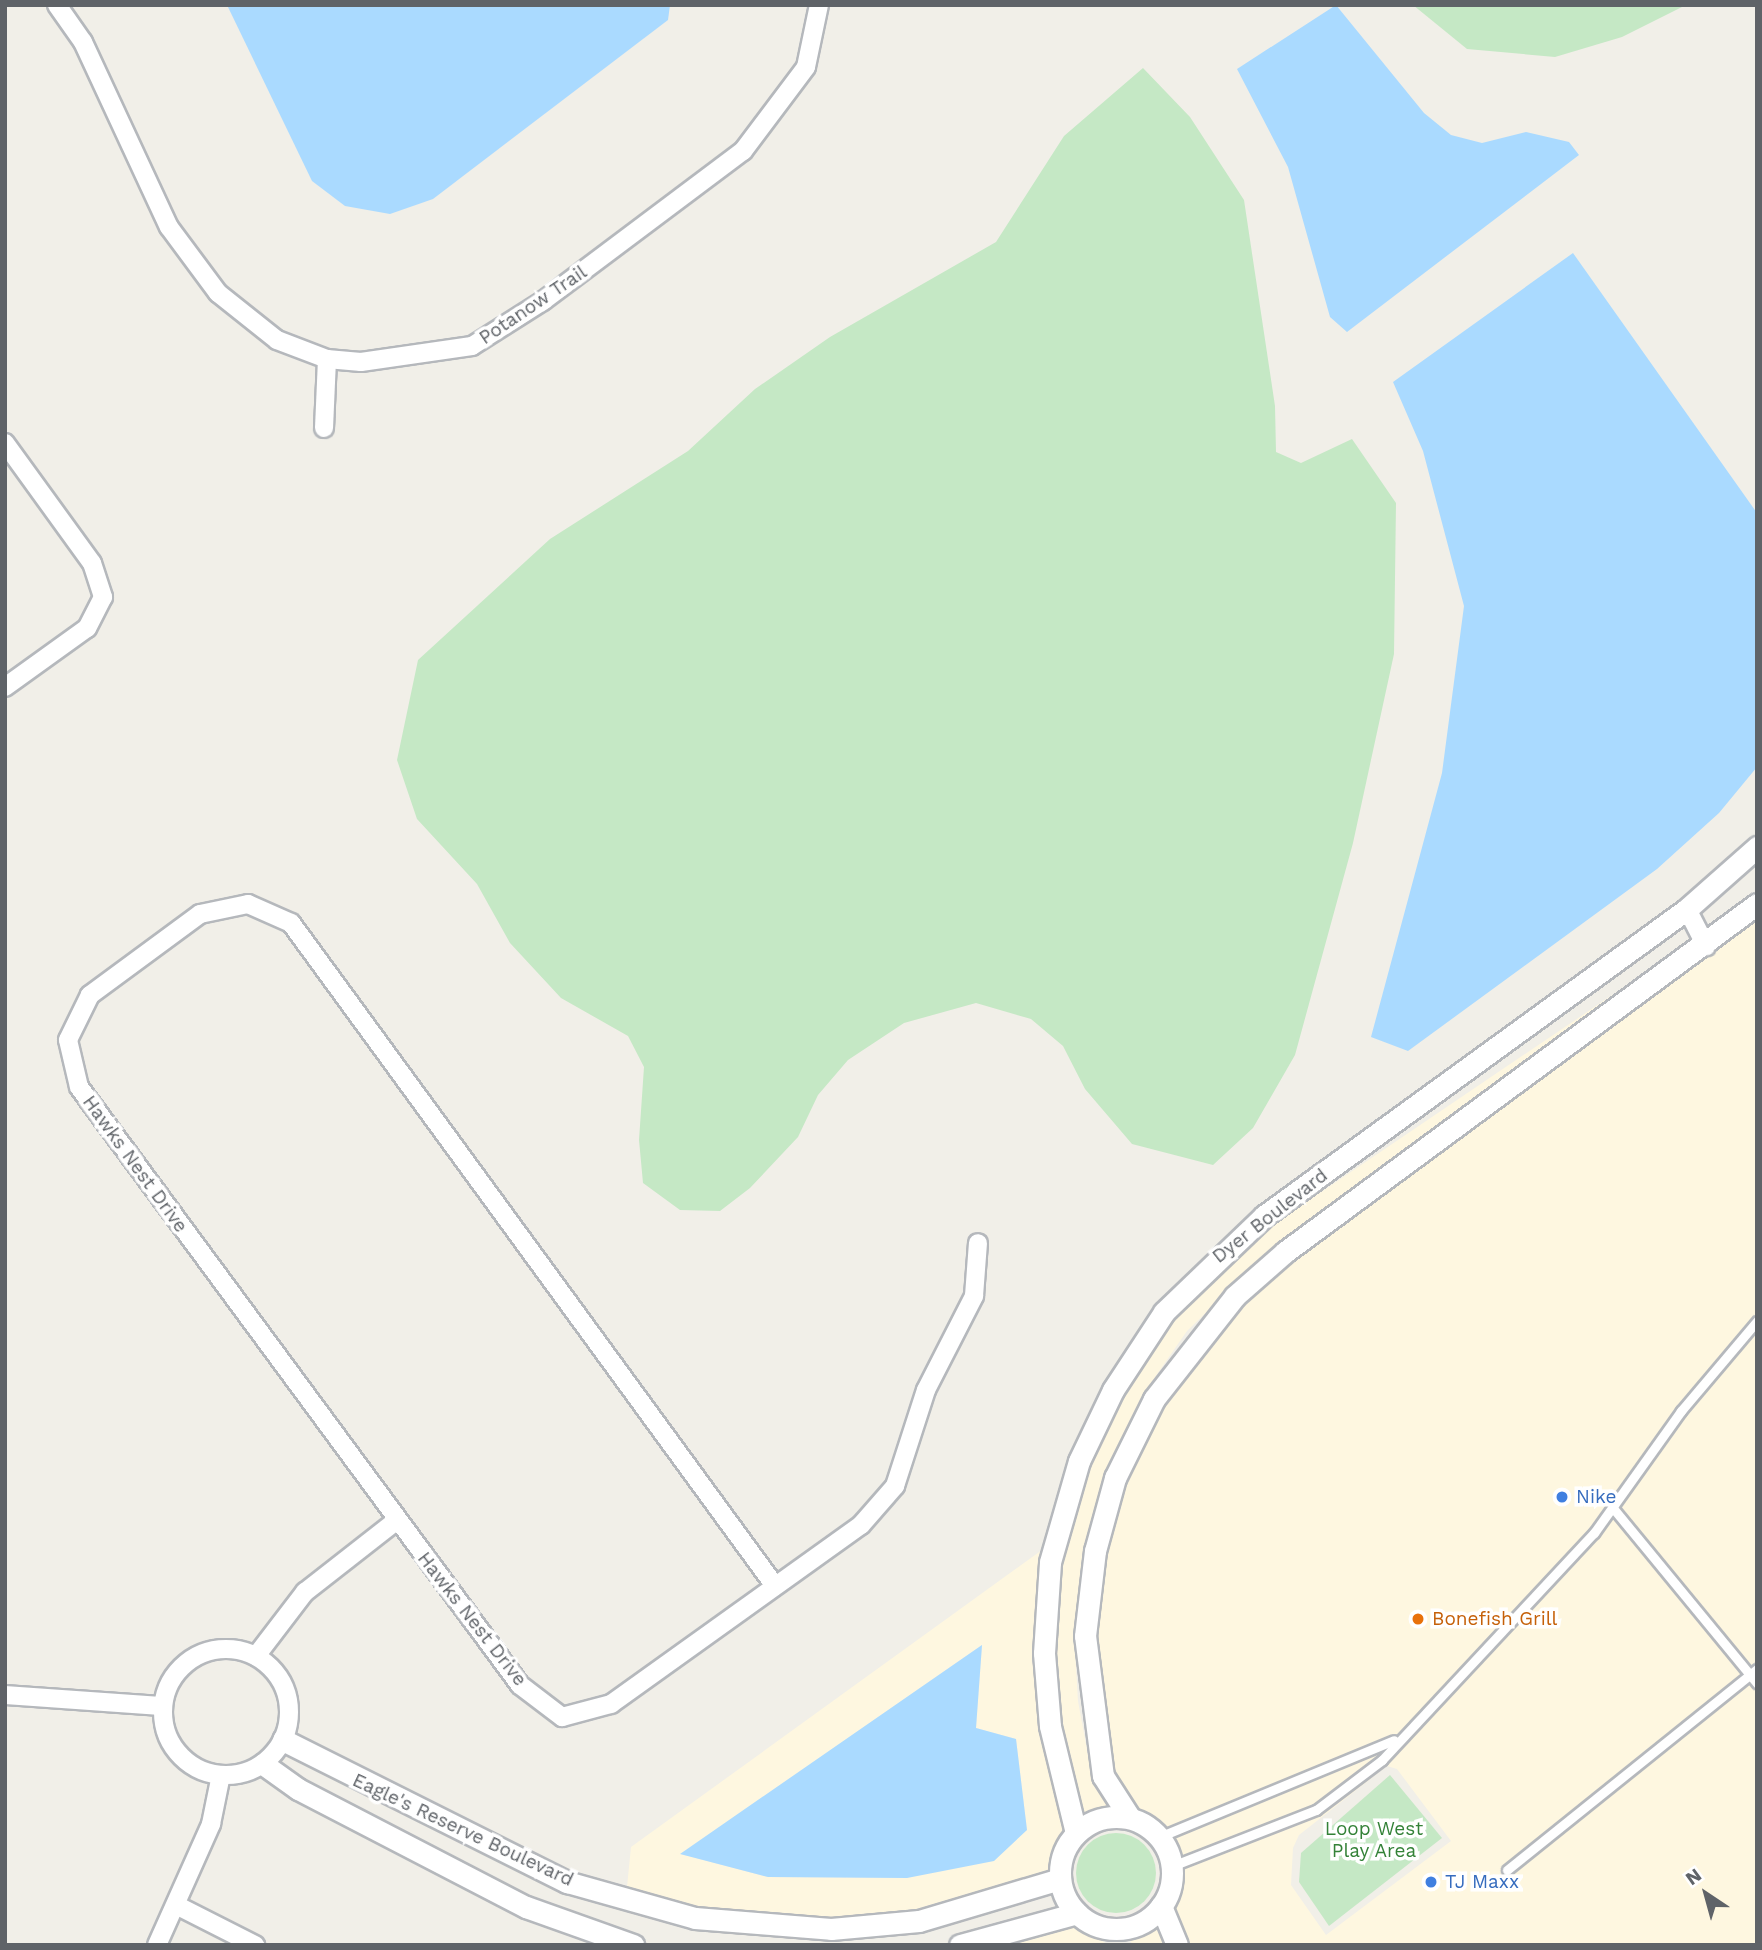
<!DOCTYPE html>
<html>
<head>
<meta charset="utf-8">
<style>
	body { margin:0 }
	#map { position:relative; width:1762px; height:1950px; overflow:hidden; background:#f1efe8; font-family:"Work Sans",sans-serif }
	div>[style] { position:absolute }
	.commercial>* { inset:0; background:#fef7e0 }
	.green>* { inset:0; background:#c5e8c5 }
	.round { border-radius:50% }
	.water>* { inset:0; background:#aadaff }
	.roads { filter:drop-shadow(2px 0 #b5b8bc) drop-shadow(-2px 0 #b5b8bc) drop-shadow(0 2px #b5b8bc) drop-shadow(0 -2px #b5b8bc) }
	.service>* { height:9px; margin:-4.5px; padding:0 4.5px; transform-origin:4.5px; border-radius:4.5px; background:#fff }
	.minor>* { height:18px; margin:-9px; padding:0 9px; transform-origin:9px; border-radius:9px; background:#fff }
	.minor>.ring { margin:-9px; padding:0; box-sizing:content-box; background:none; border:18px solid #fff; border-radius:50% }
	.tertiary>* { height:21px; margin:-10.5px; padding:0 10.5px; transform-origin:10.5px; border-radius:10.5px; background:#fff }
	.tertiary>.ring { margin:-10.5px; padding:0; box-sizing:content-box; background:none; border:21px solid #fff; border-radius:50% }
	.dots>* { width:19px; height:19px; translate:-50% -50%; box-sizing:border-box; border:4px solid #fff; border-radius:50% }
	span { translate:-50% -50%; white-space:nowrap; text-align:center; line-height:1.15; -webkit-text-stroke:7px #fff; paint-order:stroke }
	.street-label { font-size:19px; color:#5f6368 }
	.shop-label { font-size:19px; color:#366cbe }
	.left { translate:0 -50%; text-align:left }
	.food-label { font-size:19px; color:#c56008 }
	.park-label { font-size:19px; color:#348238 }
	.frame { position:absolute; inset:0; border:7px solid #5f6368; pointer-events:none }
	.north { position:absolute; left:1671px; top:1859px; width:70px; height:70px; -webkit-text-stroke:5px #fff; paint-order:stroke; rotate:324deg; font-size:19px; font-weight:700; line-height:28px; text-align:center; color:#5f6368 }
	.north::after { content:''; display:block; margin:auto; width:24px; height:32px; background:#5f6368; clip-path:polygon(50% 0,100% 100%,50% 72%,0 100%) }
</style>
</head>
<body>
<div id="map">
	<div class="commercial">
		<i style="clip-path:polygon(evenodd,1757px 920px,1757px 1945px,1189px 1945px,1174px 1910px,1183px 1869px,1169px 1834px,1134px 1807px,1113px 1774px,1095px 1638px,1105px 1555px,1125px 1484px,1164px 1405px,1243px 1304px,1292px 1261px,1757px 920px,1387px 1766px,1397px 1769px,1451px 1841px,1326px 1935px,1291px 1885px,1293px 1848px,1299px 1835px,1387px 1766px)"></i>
		<i style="clip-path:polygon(1692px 941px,1278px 1243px,1187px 1331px,1144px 1393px,1105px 1472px,1084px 1547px,1074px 1634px,1078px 1701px,1092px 1777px,1108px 1806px,1082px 1814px,1061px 1725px,1054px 1654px,1061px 1565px,1089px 1467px,1122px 1396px,1173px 1320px,1268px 1228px)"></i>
		<i style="clip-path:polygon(evenodd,1042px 1550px,1033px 1653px,1039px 1727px,1064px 1830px,1049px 1871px,916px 1909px,829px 1918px,696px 1907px,627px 1887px,631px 1847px,1042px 1550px,982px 1645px,976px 1728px,1016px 1739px,1027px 1830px,907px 1878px,768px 1877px,681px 1854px,982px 1645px)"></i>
		<i style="clip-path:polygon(1076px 1926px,1109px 1945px,1010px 1945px,1037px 1938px)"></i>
		<i style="clip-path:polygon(1158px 1926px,1166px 1945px,1133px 1945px,1129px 1939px)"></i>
	</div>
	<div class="green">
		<i style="clip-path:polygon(1413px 5px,1686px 5px,1622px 37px,1555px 57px,1467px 49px)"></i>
		<i style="clip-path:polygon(1143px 68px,1190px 117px,1244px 200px,1275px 406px,1276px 452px,1301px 463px,1352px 439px,1396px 503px,1394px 654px,1353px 843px,1295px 1055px,1253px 1128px,1213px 1165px,1132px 1144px,1085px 1089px,1063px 1046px,1031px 1019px,976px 1003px,904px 1023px,848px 1060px,818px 1095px,798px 1137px,750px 1188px,720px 1211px,680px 1210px,643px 1183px,639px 1140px,644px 1067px,628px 1036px,561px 998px,510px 943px,477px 884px,417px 819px,397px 760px,418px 660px,550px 539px,688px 451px,755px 389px,830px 337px,996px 242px,1064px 136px)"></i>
		<i style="clip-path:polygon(1390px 1775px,1442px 1838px,1329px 1926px,1299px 1882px,1301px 1853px)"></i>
		<i class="round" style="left:1076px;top:1833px;width:80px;height:80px"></i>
	</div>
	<div class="water">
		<i style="clip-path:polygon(227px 5px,670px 5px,668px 20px,433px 199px,390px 214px,345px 206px,312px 181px)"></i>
		<i style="clip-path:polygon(1336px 5px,1424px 113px,1451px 135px,1482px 143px,1526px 132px,1569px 142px,1579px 155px,1347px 332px,1330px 317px,1288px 167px,1237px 69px)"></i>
		<i style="clip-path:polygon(1573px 253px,1757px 513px,1757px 767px,1719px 813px,1657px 869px,1408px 1051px,1371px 1037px,1442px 773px,1464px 606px,1423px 451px,1393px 382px)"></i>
		<i style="clip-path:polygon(982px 1645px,976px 1728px,1016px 1739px,1027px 1830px,994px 1861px,907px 1878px,768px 1877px,680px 1854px)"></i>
	</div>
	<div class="roads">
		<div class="service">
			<i style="left:1613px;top:1508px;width:227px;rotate:50.6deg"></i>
			<i style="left:1159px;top:1837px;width:254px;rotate:-22.4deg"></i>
			<i style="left:1172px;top:1866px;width:155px;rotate:-21.3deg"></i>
			<i style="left:1316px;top:1810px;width:83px;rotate:-37.1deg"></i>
			<i style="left:1382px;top:1760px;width:311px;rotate:-47deg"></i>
			<i style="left:1594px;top:1533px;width:150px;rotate:-54.5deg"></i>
			<i style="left:1681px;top:1411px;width:118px;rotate:-49.8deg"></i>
			<i style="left:1507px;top:1870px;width:321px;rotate:-38.8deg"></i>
		</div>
		<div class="minor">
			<i style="left:57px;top:5px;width:45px;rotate:54.9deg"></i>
			<i style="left:83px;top:42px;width:204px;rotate:65.1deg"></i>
			<i style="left:169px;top:227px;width:82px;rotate:53.4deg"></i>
			<i style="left:218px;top:293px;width:75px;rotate:38.5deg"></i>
			<i style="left:277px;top:340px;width:53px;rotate:20.8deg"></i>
			<i style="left:327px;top:359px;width:34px;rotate:5deg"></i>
			<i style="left:361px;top:362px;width:112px;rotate:-8.2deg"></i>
			<i style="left:472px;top:346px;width:84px;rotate:-32.4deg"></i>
			<i style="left:543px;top:301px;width:250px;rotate:-36.9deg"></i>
			<i style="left:743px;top:151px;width:105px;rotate:-53.1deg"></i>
			<i style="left:806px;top:67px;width:63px;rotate:-78.2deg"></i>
			<i style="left:324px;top:428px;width:69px;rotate:-87.5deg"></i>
			<i style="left:5px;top:443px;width:148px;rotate:54.1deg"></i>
			<i style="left:92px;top:563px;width:36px;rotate:72deg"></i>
			<i style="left:103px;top:597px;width:35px;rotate:117deg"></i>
			<i style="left:87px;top:628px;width:101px;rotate:144.3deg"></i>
			<i style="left:1687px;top:909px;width:42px;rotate:62.8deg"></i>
			<i style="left:775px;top:1586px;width:821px;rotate:-126.13deg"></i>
			<i style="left:291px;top:923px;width:47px;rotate:-156.2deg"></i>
			<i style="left:248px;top:904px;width:49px;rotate:168.2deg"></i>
			<i style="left:200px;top:914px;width:137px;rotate:143.6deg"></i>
			<i style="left:90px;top:995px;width:50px;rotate:116.1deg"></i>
			<i style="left:68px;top:1040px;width:48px;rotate:76.8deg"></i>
			<i style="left:79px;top:1087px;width:743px;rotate:53.59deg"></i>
			<i style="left:520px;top:1685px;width:53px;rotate:37.3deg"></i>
			<i style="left:562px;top:1717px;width:51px;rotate:-14.9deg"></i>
			<i style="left:611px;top:1704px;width:307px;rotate:-35.6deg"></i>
			<i style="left:861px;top:1525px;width:52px;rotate:-48.9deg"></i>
			<i style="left:895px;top:1486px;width:101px;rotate:-72.1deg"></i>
			<i style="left:926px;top:1390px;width:106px;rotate:-62.9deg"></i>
			<i style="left:974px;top:1296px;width:53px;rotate:-85.7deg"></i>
			<i class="ring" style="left:163px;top:1649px;width:108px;height:108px"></i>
			<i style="left:256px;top:1656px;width:81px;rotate:-52.6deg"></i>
			<i style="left:305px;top:1592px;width:115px;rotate:-38deg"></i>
			<i style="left:5px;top:1695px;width:158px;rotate:4deg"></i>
			<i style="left:176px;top:1905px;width:89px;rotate:26.9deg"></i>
			<i style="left:157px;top:1945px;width:133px;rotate:-65.9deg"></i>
			<i style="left:211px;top:1824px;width:50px;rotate:-78.5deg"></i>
		</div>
		<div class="tertiary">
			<i style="left:283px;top:1740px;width:318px;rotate:26.6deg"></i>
			<i style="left:567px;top:1882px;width:133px;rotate:15.7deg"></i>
			<i style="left:695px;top:1918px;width:136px;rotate:4.6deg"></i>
			<i style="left:831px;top:1929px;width:88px;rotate:-5.2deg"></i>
			<i style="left:919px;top:1921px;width:147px;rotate:-16.6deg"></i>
			<i style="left:263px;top:1764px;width:43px;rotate:35.5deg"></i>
			<i style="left:298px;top:1789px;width:257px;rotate:27.4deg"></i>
			<i style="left:526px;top:1907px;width:114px;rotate:19.6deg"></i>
			<i class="ring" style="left:1060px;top:1817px;width:91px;height:91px"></i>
			<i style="left:1130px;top:1818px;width:50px;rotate:-122.7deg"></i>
			<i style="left:1103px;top:1776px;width:141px;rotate:-97.3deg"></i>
			<i style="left:1085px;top:1636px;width:86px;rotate:-83.3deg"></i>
			<i style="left:1095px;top:1551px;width:76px;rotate:-74.7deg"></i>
			<i style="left:1115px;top:1478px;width:88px;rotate:-63.7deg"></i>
			<i style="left:1154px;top:1399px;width:131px;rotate:-51.8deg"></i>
			<i style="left:1235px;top:1296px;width:67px;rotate:-41.3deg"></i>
			<i style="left:1285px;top:1252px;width:586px;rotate:-36.4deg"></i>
			<i style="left:1076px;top:1833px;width:110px;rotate:-103.7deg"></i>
			<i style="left:1050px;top:1726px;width:73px;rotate:-94.7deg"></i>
			<i style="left:1044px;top:1653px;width:91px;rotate:-86.2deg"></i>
			<i style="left:1050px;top:1562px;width:105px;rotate:-74deg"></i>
			<i style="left:1079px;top:1461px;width:79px;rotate:-64.4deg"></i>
			<i style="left:1113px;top:1390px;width:93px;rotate:-56.8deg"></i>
			<i style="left:1164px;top:1312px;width:139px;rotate:-43.8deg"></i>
			<i style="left:1264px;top:1216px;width:523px;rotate:-35.97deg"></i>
			<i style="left:1687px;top:909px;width:94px;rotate:-41.5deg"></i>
			<i style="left:1161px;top:1906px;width:42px;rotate:67.7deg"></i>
			<i style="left:960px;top:1945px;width:121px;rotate:-15.3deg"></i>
		</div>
	</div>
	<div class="dots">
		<i style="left:1562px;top:1497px;background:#3f7fe0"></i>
		<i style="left:1418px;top:1619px;background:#e8710a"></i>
		<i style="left:1431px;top:1882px;background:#3f7fe0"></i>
	</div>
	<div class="street-label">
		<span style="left:533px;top:305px;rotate:-34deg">Potanow Trail</span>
		<span style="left:135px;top:1164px;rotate:54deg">Hawks Nest Drive</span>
		<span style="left:1270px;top:1216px;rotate:-38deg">Dyer Boulevard</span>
		<span style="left:472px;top:1619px;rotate:52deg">Hawks Nest Drive</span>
		<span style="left:463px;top:1830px;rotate:25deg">Eagle's Reserve Boulevard</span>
	</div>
	<div class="shop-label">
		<span class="left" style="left:1576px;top:1497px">Nike</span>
		<span class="left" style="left:1445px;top:1882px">TJ Maxx</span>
	</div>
	<div class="food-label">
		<span class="left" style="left:1432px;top:1619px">Bonefish Grill</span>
	</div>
	<div class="park-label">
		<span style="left:1374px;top:1840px">Loop West<br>Play Area</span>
	</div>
	<div class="frame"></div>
	<div class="north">N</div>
</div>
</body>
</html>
